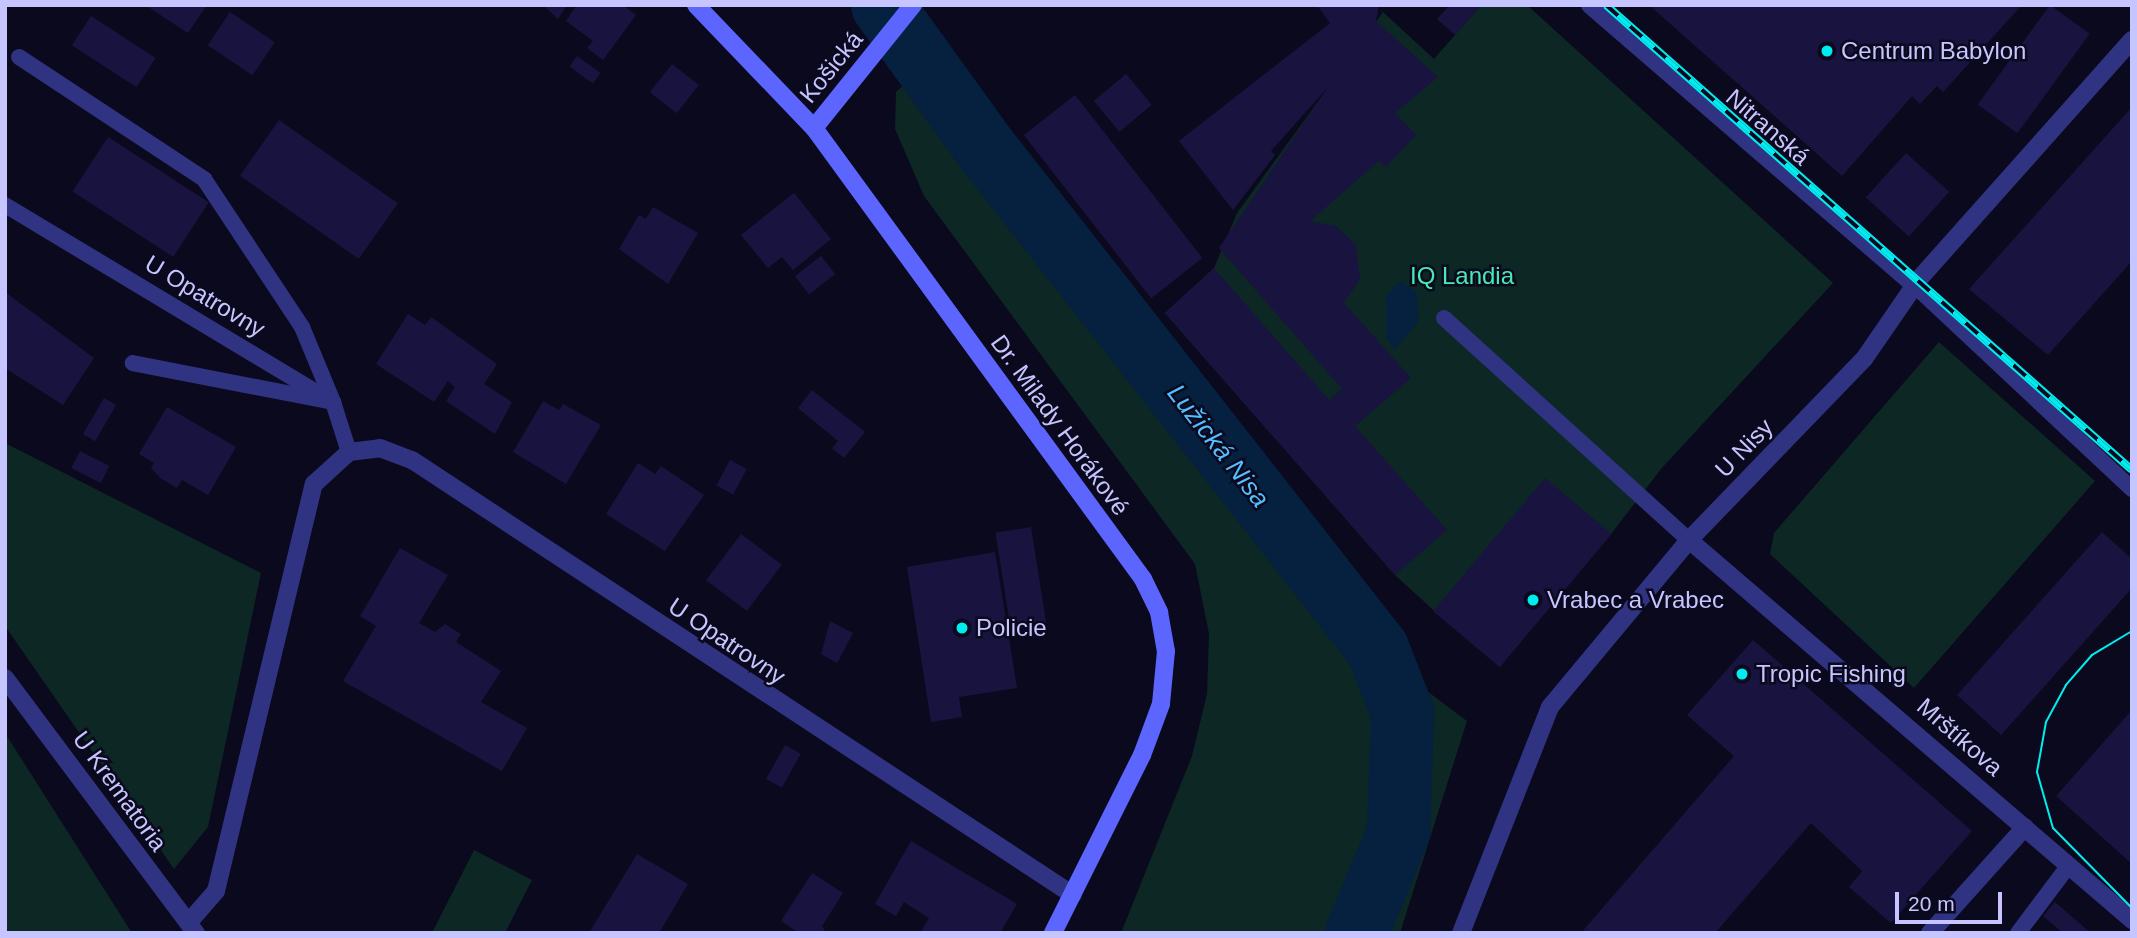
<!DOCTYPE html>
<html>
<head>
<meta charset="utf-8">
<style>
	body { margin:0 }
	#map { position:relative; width:2137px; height:938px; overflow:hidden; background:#0b091d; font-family:Helvetica,sans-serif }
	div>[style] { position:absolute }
	.green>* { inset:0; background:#0c2724 }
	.water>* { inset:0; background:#06203f }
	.river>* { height:63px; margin:-31.5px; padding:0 31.5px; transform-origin:31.5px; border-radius:31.5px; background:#06203f }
	.building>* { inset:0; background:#19143f; transform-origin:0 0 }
	.lane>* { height:16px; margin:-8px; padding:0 8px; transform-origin:8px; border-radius:8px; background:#2f3381 }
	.street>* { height:18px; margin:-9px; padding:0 9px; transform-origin:9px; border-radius:9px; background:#2f3381 }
	.secondary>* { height:18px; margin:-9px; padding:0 9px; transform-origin:9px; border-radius:9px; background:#5c66ff }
	.tram>* { height:2px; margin:-1px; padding:0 1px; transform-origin:1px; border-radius:1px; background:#00edf0 }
	.rail>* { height:8px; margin-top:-4px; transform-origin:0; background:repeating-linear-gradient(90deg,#0b091d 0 16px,#00edf0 0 32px); box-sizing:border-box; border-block:2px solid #00edf0 }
	.dots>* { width:19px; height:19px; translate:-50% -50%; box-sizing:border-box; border:4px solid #0b091d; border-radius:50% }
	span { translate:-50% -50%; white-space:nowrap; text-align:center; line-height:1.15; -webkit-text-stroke:5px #0b091d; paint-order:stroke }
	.poi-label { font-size:24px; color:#c7c5ff }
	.left { translate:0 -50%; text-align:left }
	.street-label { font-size:24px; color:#c7c5ff }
	.park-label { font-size:24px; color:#46eab3 }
	.water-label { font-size:26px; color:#53beff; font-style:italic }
	.frame { position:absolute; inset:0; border:7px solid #c7c5ff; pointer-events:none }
	.scale { position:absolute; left:1895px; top:892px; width:107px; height:32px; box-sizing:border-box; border:4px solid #c7c5ff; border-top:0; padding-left:9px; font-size:21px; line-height:24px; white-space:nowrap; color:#c7c5ff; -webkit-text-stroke:5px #0b091d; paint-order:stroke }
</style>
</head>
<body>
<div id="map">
	<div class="green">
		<i style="clip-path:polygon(1481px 5px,1527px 5px,1833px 283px,1661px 469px,1611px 534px,1545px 479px,1442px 618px,1395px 575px,1165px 313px,1214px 268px,1237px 213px,1383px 12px,1434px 59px)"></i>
		<i style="clip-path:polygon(919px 70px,1268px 533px,1367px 646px,1467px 721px,1400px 933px,1121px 933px,1192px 756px,1207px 694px,1209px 634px,1195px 564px,924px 196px,895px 129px,896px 92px)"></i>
		<i style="clip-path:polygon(1939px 342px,2095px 481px,1914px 688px,1770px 554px,1774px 533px)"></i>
		<i style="clip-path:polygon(5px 443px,261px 573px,208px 827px,174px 869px,5px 626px)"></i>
		<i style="clip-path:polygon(5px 733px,132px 933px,5px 933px)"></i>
		<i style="clip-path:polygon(474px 850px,532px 880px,505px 933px,432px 933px)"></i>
	</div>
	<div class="water">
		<i style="clip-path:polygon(1400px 281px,1417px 293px,1418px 322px,1395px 349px,1387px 339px,1386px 296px)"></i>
	</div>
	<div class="river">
		<i style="left:882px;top:5px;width:178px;rotate:54.2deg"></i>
		<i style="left:986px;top:149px;width:634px;rotate:51.92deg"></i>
		<i style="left:1377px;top:648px;width:69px;rotate:68.7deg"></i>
		<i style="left:1402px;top:712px;width:120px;rotate:91.9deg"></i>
		<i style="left:1398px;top:832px;width:109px;rotate:112.6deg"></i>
	</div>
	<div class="building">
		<i style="clip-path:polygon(145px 5px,207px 5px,188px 33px)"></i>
		<i style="clip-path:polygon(543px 5px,567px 5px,558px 19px)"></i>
		<i style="clip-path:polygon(577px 5px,623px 5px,636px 15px,603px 60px,587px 48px,593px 41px,566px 21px)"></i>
		<i style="clip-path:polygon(1317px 5px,1379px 5px,1376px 21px,1438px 77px,1395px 113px,1416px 135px,1386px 167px,1379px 161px,1310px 221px,1336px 226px,1356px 245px,1360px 279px,1344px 303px,1411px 378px,1355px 426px,1447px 530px,1395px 575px,1165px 313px,1214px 268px,1329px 400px,1342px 389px,1219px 248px,1328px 87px,1271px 151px,1275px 155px,1233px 210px,1179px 141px,1330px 23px)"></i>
		<i style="clip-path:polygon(1450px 5px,1481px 5px,1455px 35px,1437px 19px)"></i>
		<i style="clip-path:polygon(1649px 5px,2022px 5px,1943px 92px,1937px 86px,1920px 104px,1912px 96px,1842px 176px)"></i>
		<i style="left:2050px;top:5px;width:49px;height:123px;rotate:36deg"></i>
		<i style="left:230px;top:12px;width:54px;height:40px;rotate:34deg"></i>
		<i style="left:91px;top:16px;width:77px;height:35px;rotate:33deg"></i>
		<i style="left:577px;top:56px;width:29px;height:13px;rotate:36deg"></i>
		<i style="left:672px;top:64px;width:34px;height:36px;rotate:38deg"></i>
		<i style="left:1126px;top:74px;width:40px;height:42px;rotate:50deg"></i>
		<i style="left:1075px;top:95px;width:207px;height:65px;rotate:52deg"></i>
		<i style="clip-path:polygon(2132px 107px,2132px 261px,2048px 355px,1969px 289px)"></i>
		<i style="left:279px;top:120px;width:145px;height:68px;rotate:35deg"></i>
		<i style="left:108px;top:137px;width:120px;height:65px;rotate:33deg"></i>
		<i style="left:1906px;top:153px;width:58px;height:60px;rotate:42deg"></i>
		<i style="clip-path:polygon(794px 193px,831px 239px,793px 270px,782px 257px,768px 268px,741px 235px)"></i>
		<i style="clip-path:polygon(653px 207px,698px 233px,668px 284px,619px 249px,639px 215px,646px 219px)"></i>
		<i style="left:821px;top:256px;width:23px;height:33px;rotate:52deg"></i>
		<i style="clip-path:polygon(5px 292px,94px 358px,63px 405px,5px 368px)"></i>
		<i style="clip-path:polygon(408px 314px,425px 325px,431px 317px,497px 364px,484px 384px,512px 402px,495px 434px,446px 401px,455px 387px,448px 381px,434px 402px,376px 364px)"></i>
		<i style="clip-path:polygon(812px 390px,865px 432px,844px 458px,832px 448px,838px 441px,798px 408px)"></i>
		<i style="left:104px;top:398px;width:14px;height:42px;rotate:30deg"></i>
		<i style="clip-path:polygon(543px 401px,559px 410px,563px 404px,601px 425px,566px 484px,513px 452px)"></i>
		<i style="clip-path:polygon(167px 407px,236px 447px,208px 495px,182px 480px,177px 488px,160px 478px,151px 468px,154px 463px,139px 454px)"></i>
		<i style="left:80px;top:451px;width:33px;height:19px;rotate:27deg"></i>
		<i style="left:730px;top:460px;width:19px;height:29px;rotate:28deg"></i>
		<i style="clip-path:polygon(638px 463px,655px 474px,661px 466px,704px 495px,665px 551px,606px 514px)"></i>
		<i style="left:1545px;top:478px;width:87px;height:174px;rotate:40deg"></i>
		<i style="left:1031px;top:527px;width:98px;height:36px;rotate:81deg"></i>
		<i style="clip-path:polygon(2102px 532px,2132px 559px,2132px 588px,2001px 735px,1957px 695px)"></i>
		<i style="left:741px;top:534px;width:51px;height:58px;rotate:37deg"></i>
		<i style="clip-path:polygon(400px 548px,448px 575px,419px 623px,435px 632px,445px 624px,461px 634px,456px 642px,501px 671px,481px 702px,527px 728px,502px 771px,343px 681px,376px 626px,360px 616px)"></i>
		<i style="clip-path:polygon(995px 552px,1017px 688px,959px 697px,962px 717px,931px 722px,907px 567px)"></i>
		<i style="clip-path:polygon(830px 621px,853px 633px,837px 663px,821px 654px)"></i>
		<i style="clip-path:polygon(1753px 640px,1972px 831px,1891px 923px,1849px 887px,1862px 871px,1811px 823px,1715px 933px,1581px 933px,1734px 756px,1687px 715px)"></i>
		<i style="clip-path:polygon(2132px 710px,2132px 864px,2056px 796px)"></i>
		<i style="left:785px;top:745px;width:18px;height:39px;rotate:29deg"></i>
		<i style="clip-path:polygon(911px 841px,1017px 904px,1000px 933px,920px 933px,929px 918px,904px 902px,896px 916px,875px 904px)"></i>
		<i style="clip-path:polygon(637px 854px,688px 884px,659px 933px,589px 933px)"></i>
		<i style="clip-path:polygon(812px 873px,843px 893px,822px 926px,826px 933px,799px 933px,781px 921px)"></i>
		<i style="clip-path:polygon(2055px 902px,2085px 928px,2091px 933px,2063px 933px,2043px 916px)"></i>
	</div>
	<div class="lane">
		<i style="left:19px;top:57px;width:222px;rotate:33.4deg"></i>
		<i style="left:204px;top:179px;width:178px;rotate:56.5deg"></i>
		<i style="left:302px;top:327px;width:81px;rotate:67.5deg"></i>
		<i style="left:333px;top:402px;width:204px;rotate:-169deg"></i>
		<i style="left:5px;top:205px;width:383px;rotate:31deg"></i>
		<i style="left:333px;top:402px;width:52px;rotate:72.3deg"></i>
		<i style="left:1914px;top:285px;width:299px;rotate:43.1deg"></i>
		<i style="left:1444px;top:318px;width:331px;rotate:42.2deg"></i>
		<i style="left:2018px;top:933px;width:85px;rotate:-53.1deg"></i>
	</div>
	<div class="street">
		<i style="left:1590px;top:5px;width:428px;rotate:40.8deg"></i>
		<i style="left:1689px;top:540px;width:584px;rotate:40.62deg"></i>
		<i style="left:5px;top:678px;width:319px;rotate:53.2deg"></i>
		<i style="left:189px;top:922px;width:41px;rotate:-48.9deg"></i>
		<i style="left:216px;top:891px;width:419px;rotate:-76.5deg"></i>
		<i style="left:314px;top:484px;width:47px;rotate:-42.4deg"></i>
		<i style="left:349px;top:452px;width:31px;rotate:-7deg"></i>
		<i style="left:380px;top:448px;width:34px;rotate:21deg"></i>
		<i style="left:412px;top:460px;width:791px;rotate:33.35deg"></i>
		<i style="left:1461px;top:933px;width:243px;rotate:-68.5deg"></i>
		<i style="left:1550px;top:707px;width:217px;rotate:-50.2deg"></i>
		<i style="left:1689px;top:540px;width:252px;rotate:-46deg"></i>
		<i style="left:1864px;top:359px;width:97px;rotate:-55.5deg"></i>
		<i style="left:1919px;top:279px;width:320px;rotate:-48.3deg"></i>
		<i style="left:1930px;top:933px;width:142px;rotate:-48.1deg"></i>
	</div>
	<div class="secondary">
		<i style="left:696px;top:5px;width:170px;rotate:46.2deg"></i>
		<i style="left:814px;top:128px;width:558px;rotate:53.89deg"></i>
		<i style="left:1143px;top:579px;width:37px;rotate:64deg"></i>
		<i style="left:1159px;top:612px;width:40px;rotate:80deg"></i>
		<i style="left:1166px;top:651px;width:53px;rotate:95.4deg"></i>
		<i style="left:1161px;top:704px;width:54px;rotate:110.4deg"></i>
		<i style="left:1142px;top:755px;width:199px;rotate:116.6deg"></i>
		<i style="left:814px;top:128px;width:158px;rotate:-51.2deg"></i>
	</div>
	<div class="tram">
		<i style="left:2132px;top:631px;width:47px;rotate:149deg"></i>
		<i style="left:2092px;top:655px;width:40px;rotate:131deg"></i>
		<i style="left:2066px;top:685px;width:42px;rotate:118.4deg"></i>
		<i style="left:2046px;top:722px;width:51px;rotate:100.2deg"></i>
		<i style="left:2037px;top:772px;width:58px;rotate:74.1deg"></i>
		<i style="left:2053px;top:828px;width:112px;rotate:45.4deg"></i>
	</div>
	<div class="rail">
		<i style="left:1606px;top:5px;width:702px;rotate:41.48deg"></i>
	</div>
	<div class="dots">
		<i style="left:1827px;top:51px;background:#00edf0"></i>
		<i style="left:1533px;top:600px;background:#00edf0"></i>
		<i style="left:962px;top:628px;background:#00edf0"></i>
		<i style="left:1742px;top:674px;background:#00edf0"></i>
	</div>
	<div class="poi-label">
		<span class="left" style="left:1841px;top:51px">Centrum Babylon</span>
		<span class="left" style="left:1547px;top:600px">Vrabec a Vrabec</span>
		<span class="left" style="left:976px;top:628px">Policie</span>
		<span class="left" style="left:1756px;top:674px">Tropic Fishing</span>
	</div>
	<div class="street-label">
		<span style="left:831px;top:67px;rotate:-51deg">Košická</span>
		<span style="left:1768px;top:127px;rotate:41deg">Nitranská</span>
		<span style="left:205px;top:296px;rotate:31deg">U Opatrovny</span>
		<span style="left:1060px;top:425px;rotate:54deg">Dr. Milady Horákové</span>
		<span style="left:1744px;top:448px;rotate:-46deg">U Nisy</span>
		<span style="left:727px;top:641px;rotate:34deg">U Opatrovny</span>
		<span style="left:1960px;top:737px;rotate:41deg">Mrštíkova</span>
		<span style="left:120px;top:791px;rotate:54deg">U Krematoria</span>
	</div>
	<div class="park-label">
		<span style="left:1462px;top:276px">IQ Landia</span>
	</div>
	<div class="water-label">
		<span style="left:1218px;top:446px;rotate:52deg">Lužická Nisa</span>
	</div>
	<div class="frame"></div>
	<div class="scale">20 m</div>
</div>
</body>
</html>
